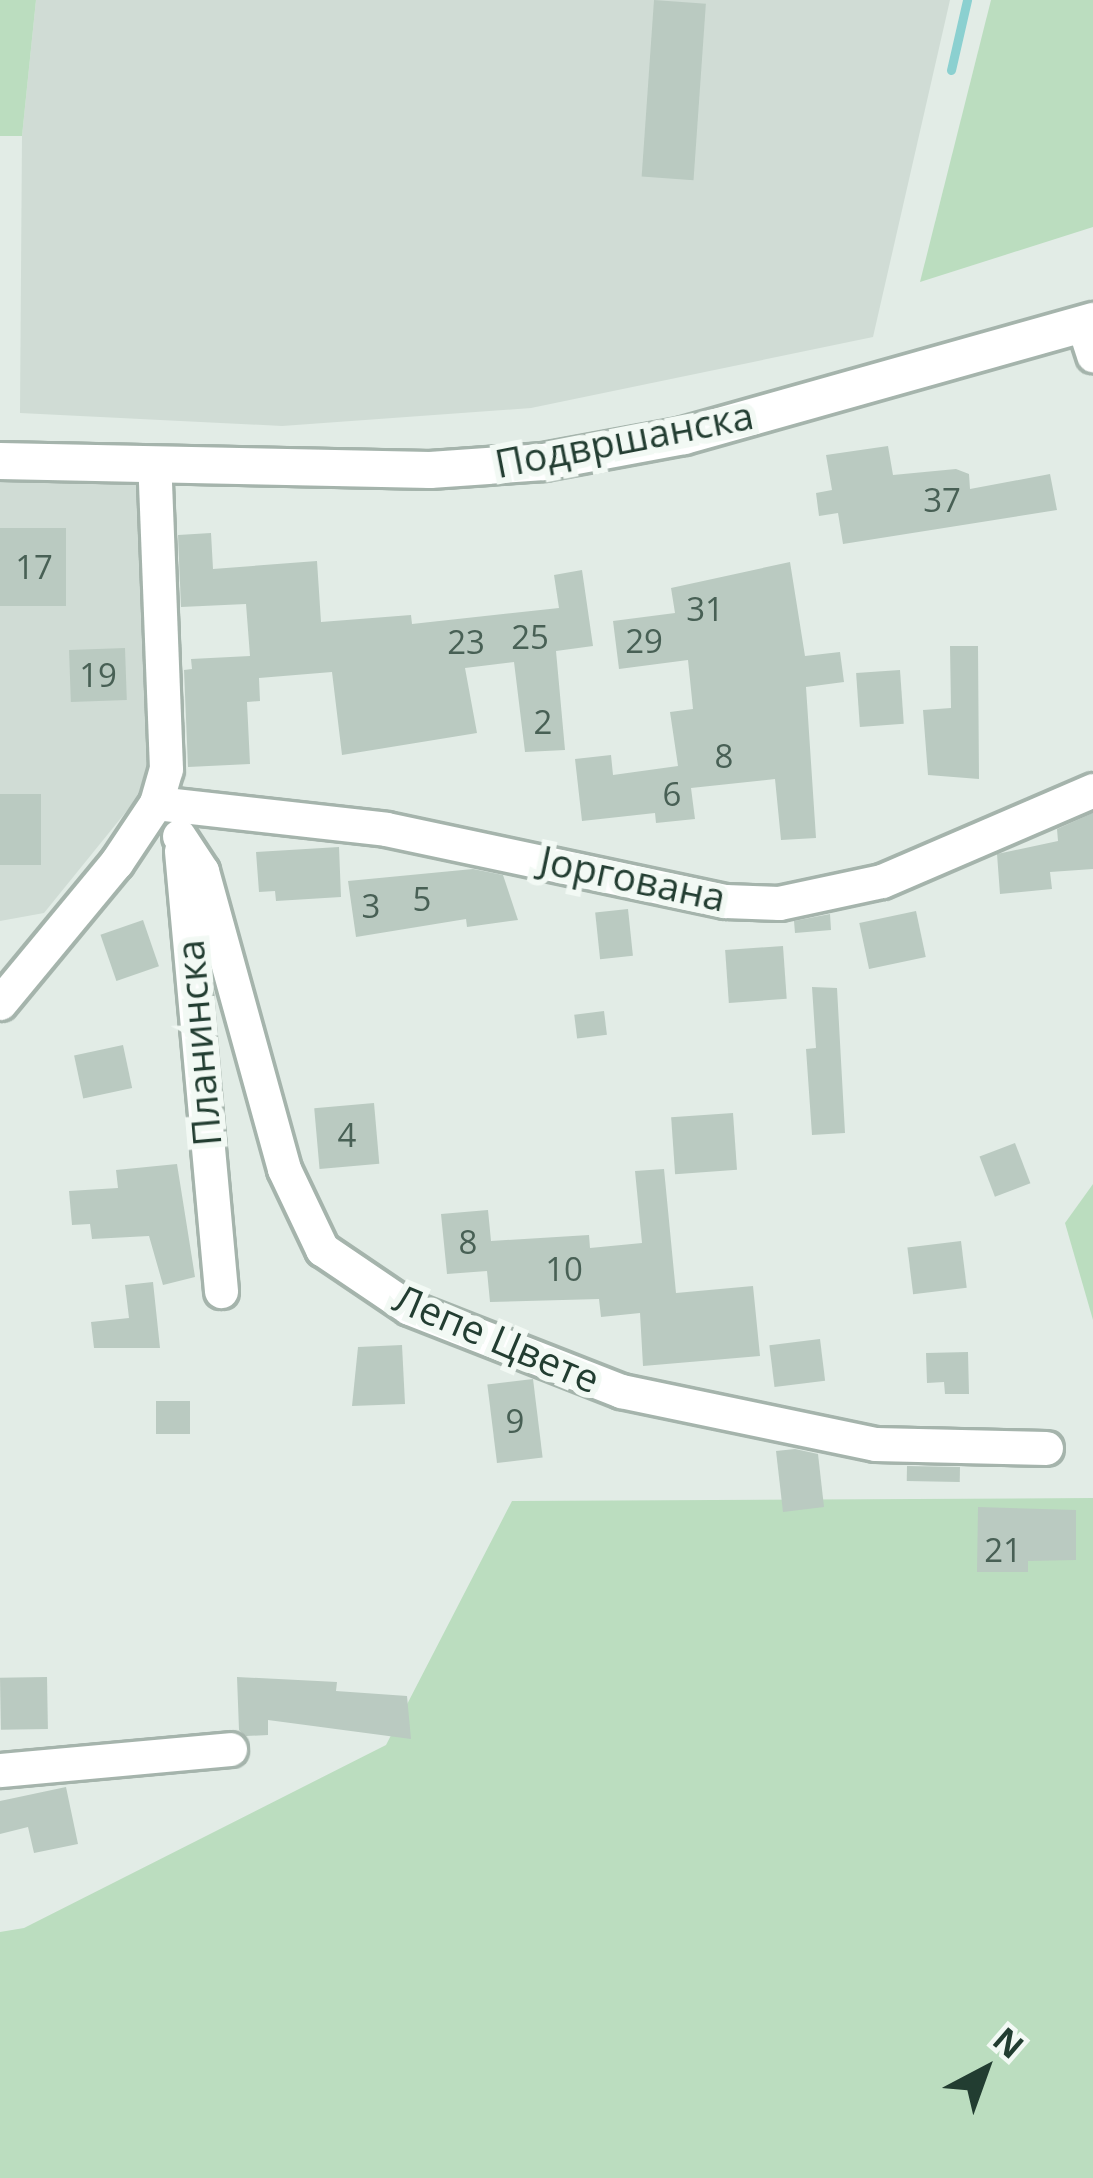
<!DOCTYPE html>
<html>
<head>
<meta charset="utf-8">
<style>
	body { margin:0 }
	#map { position:relative; width:1093px; height:2178px; overflow:hidden; background:#e2ece6; font-family:"Open Sans",sans-serif }
	div>[style] { position:absolute }
	.built>* { inset:0; background:#d0dcd5 }
	.green>* { inset:0; background:#bbddbf }
	.stream>* { height:9px; margin:-4.5px; padding:0 4.5px; transform-origin:4.5px; border-radius:4.5px; background:#8bd0d0 }
	.building>* { inset:0; background:#bacac1; transform-origin:0 0 }
	.roads { filter:drop-shadow(3px 0 #a5b4ac) drop-shadow(-3px 0 #a5b4ac) drop-shadow(0 3px #a5b4ac) drop-shadow(0 -3px #a5b4ac) }
	.street>* { height:33px; margin:-16.5px; padding:0 16.5px; transform-origin:16.5px; border-radius:16.5px; background:#fff }
	.secondary>* { height:36px; margin:-18px; padding:0 18px; transform-origin:18px; border-radius:18px; background:#fff }
	span { translate:-50% -50%; white-space:nowrap; text-align:center; line-height:1.15; -webkit-text-stroke:12px #f2f9f4; paint-order:stroke }
	.number-label { font-size:33px; color:#486055 }
	.number-label span { -webkit-text-stroke-width:0 }
	.street-label { font-size:39px; color:#223d31 }
	.north { position:absolute; left:925px; top:2010px; width:120px; height:120px; -webkit-text-stroke:9px #f2f9f4; paint-order:stroke; rotate:41deg; font-size:33px; font-weight:700; line-height:48px; text-align:center; color:#223d31 }
	.north::after { content:''; display:block; margin:auto; width:42px; height:54px; background:#223d31; clip-path:polygon(50% 0,100% 100%,50% 72%,0 100%) }
</style>
</head>
<body>
<div id="map">
	<div class="built">
		<i style="clip-path:polygon(36px 0,950px 0,873px 337px,531px 408px,282px 426px,20px 413px,22px 136px)"></i>
		<i style="clip-path:polygon(147px 476px,159px 771px,44px 913px,0 921px,0 479px)"></i>
	</div>
	<div class="green">
		<i style="clip-path:polygon(0 0,36px 0,22px 136px,0 136px)"></i>
		<i style="clip-path:polygon(991px 0,1093px 0,1093px 227px,920px 282px)"></i>
		<i style="clip-path:polygon(1093px 1184px,1093px 1320px,1065px 1223px)"></i>
		<i style="clip-path:polygon(1093px 1498px,1093px 2178px,0 2178px,0 1932px,24px 1928px,386px 1745px,512px 1501px)"></i>
	</div>
	<div class="stream">
		<i style="left:951px;top:70px;width:72px;rotate:-77.1deg"></i>
	</div>
	<div class="building">
		<i style="left:654px;top:0;width:52px;height:177px;rotate:4deg"></i>
		<i style="clip-path:polygon(888px 446px,893px 475px,956px 469px,969px 474px,970px 489px,1050px 474px,1057px 510px,843px 544px,838px 513px,819px 516px,816px 493px,832px 490px,826px 455px)"></i>
		<i style="left:0;top:528px;width:66px;height:78px"></i>
		<i style="clip-path:polygon(211px 533px,213px 569px,317px 561px,321px 622px,411px 615px,412px 624px,559px 608px,554px 575px,582px 570px,593px 646px,556px 651px,565px 750px,525px 752px,514px 662px,465px 668px,477px 733px,342px 755px,332px 672px,259px 678px,260px 701px,247px 702px,250px 764px,188px 767px,184px 670px,192px 669px,191px 659px,250px 656px,246px 604px,181px 607px,178px 535px)"></i>
		<i style="clip-path:polygon(790px 562px,805px 656px,840px 652px,844px 682px,806px 687px,816px 838px,781px 840px,775px 779px,691px 788px,695px 819px,656px 823px,655px 813px,582px 821px,575px 759px,611px 755px,613px 775px,678px 766px,670px 712px,693px 709px,688px 660px,619px 669px,613px 621px,675px 613px,671px 588px)"></i>
		<i style="clip-path:polygon(950px 646px,978px 646px,979px 779px,928px 775px,923px 710px,951px 708px)"></i>
		<i style="left:125px;top:648px;width:52px;height:56px;rotate:88deg"></i>
		<i style="left:900px;top:670px;width:54px;height:44px;rotate:86deg"></i>
		<i style="left:0;top:794px;width:41px;height:71px"></i>
		<i style="clip-path:polygon(1093px 813px,1093px 869px,1050px 872px,1052px 889px,1000px 894px,997px 854px,1058px 841px,1057px 829px)"></i>
		<i style="clip-path:polygon(339px 847px,341px 897px,276px 901px,275px 891px,259px 892px,256px 852px)"></i>
		<i style="clip-path:polygon(473px 869px,503px 875px,518px 920px,467px 927px,466px 919px,356px 937px,348px 881px)"></i>
		<i style="left:628px;top:909px;width:47px;height:33px;rotate:84deg"></i>
		<i style="left:916px;top:911px;width:47px;height:58px;rotate:78deg"></i>
		<i style="clip-path:polygon(830px 914px,831px 930px,795px 933px,794px 921px)"></i>
		<i style="left:143px;top:920px;width:49px;height:45px;rotate:71deg"></i>
		<i style="left:783px;top:946px;width:53px;height:58px;rotate:86deg"></i>
		<i style="clip-path:polygon(812px 987px,837px 988px,845px 1133px,812px 1135px,806px 1049px,816px 1048px)"></i>
		<i style="left:604px;top:1011px;width:24px;height:30px;rotate:83deg"></i>
		<i style="left:123px;top:1045px;width:44px;height:50px;rotate:78deg"></i>
		<i style="left:374px;top:1103px;width:61px;height:60px;rotate:85deg"></i>
		<i style="left:733px;top:1113px;width:57px;height:62px;rotate:86deg"></i>
		<i style="left:1015px;top:1143px;width:43px;height:38px;rotate:69deg"></i>
		<i style="clip-path:polygon(177px 1164px,195px 1277px,163px 1285px,149px 1236px,92px 1239px,90px 1224px,72px 1225px,69px 1191px,118px 1188px,116px 1170px)"></i>
		<i style="clip-path:polygon(664px 1169px,676px 1293px,753px 1286px,760px 1356px,643px 1366px,640px 1313px,601px 1317px,599px 1299px,490px 1302px,487px 1271px,447px 1274px,441px 1214px,488px 1210px,491px 1241px,589px 1235px,590px 1248px,642px 1243px,635px 1171px)"></i>
		<i style="left:961px;top:1241px;width:47px;height:54px;rotate:83deg"></i>
		<i style="clip-path:polygon(153px 1282px,160px 1348px,94px 1348px,91px 1322px,129px 1318px,125px 1285px)"></i>
		<i style="left:820px;top:1339px;width:42px;height:51px;rotate:83deg"></i>
		<i style="clip-path:polygon(402px 1345px,405px 1404px,352px 1406px,358px 1347px)"></i>
		<i style="clip-path:polygon(968px 1352px,969px 1394px,945px 1394px,944px 1382px,927px 1383px,926px 1353px)"></i>
		<i style="left:533px;top:1379px;width:79px;height:46px;rotate:83deg"></i>
		<i style="left:156px;top:1401px;width:34px;height:33px"></i>
		<i style="clip-path:polygon(795px 1449px,818px 1454px,824px 1507px,783px 1512px,776px 1451px)"></i>
		<i style="left:907px;top:1466px;width:53px;height:15px;rotate:1deg"></i>
		<i style="clip-path:polygon(978px 1507px,1076px 1510px,1076px 1560px,1028px 1561px,1028px 1572px,977px 1572px)"></i>
		<i style="left:47px;top:1677px;width:52px;height:47px;rotate:89deg"></i>
		<i style="clip-path:polygon(237px 1677px,337px 1682px,336px 1691px,407px 1696px,411px 1739px,268px 1720px,268px 1735px,246px 1736px,239px 1730px)"></i>
		<i style="clip-path:polygon(66px 1787px,78px 1844px,34px 1853px,28px 1827px,0 1834px,0 1801px)"></i>
	</div>
	<div class="roads">
		<div class="street">
			<i style="left:1083px;top:324px;width:33px;rotate:72deg"></i>
			<i style="left:156px;top:803px;width:231px;rotate:6.4deg"></i>
			<i style="left:386px;top:829px;width:347px;rotate:12deg"></i>
			<i style="left:725px;top:901px;width:54px;rotate:2.1deg"></i>
			<i style="left:779px;top:903px;width:105px;rotate:-12.1deg"></i>
			<i style="left:882px;top:881px;width:230px;rotate:-23.3deg"></i>
			<i style="left:179px;top:836px;width:42px;rotate:56.7deg"></i>
			<i style="left:202px;top:871px;width:309px;rotate:74.6deg"></i>
			<i style="left:284px;top:1169px;width:89px;rotate:64.6deg"></i>
			<i style="left:322px;top:1249px;width:105px;rotate:34.1deg"></i>
			<i style="left:409px;top:1308px;width:228px;rotate:21.4deg"></i>
			<i style="left:621px;top:1391px;width:259px;rotate:11.8deg"></i>
			<i style="left:875px;top:1444px;width:171px;rotate:1.3deg"></i>
			<i style="left:181px;top:851px;width:442px;rotate:84.8deg"></i>
			<i style="left:0;top:1003px;width:182px;rotate:-50.4deg"></i>
			<i style="left:116px;top:863px;width:72px;rotate:-56.3deg"></i>
			<i style="left:156px;top:803px;width:35px;rotate:-74deg"></i>
			<i style="left:166px;top:769px;width:306px;rotate:-92.2deg"></i>
			<i style="left:0;top:1770px;width:231px;rotate:-5.2deg"></i>
		</div>
		<div class="secondary">
			<i style="left:0;top:461px;width:430px;rotate:1.2deg"></i>
			<i style="left:430px;top:470px;width:114px;rotate:-4deg"></i>
			<i style="left:544px;top:462px;width:142px;rotate:-10.5deg"></i>
			<i style="left:684px;top:436px;width:425px;rotate:-15.7deg"></i>
		</div>
	</div>
	<div class="number-label">
		<span style="left:942px;top:500px">37</span>
		<span style="left:34px;top:567px">17</span>
		<span style="left:705px;top:609px">31</span>
		<span style="left:530px;top:637px">25</span>
		<span style="left:644px;top:641px">29</span>
		<span style="left:466px;top:642px">23</span>
		<span style="left:98px;top:675px">19</span>
		<span style="left:543px;top:722px">2</span>
		<span style="left:724px;top:756px">8</span>
		<span style="left:672px;top:794px">6</span>
		<span style="left:422px;top:899px">5</span>
		<span style="left:371px;top:906px">3</span>
		<span style="left:347px;top:1135px">4</span>
		<span style="left:468px;top:1242px">8</span>
		<span style="left:564px;top:1269px">10</span>
		<span style="left:515px;top:1421px">9</span>
		<span style="left:1003px;top:1550px">21</span>
	</div>
	<div class="street-label">
		<span style="left:624px;top:439px;rotate:-11deg">Подвршанска</span>
		<span style="left:633px;top:878px;rotate:12deg">Јоргована</span>
		<span style="left:198px;top:1043px;rotate:-95deg">Планинска</span>
		<span style="left:497px;top:1338px;rotate:23deg">Лепе Цвете</span>
	</div>
	<div class="north">N</div>
</div>
</body>
</html>
